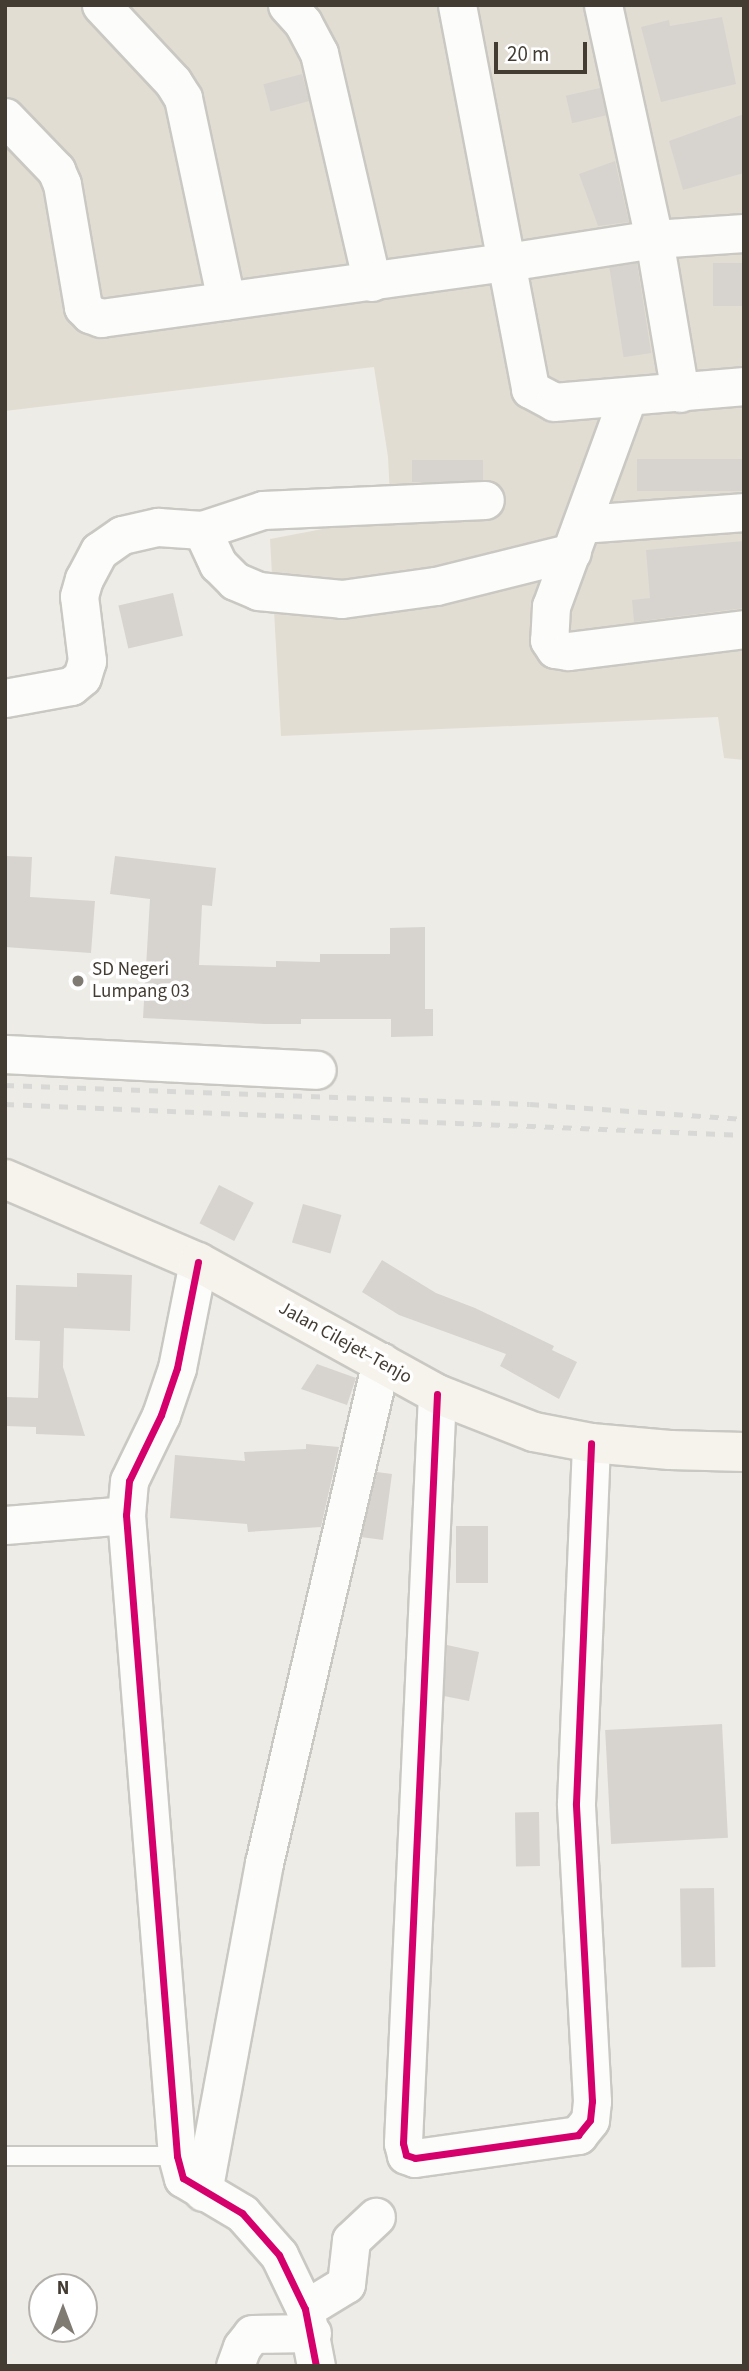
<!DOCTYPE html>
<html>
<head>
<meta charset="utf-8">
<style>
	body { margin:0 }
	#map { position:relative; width:749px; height:2371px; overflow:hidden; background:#eeece6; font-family:"Source Sans 3",sans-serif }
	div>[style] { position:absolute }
	.residential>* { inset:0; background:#e2ddd3 }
	.building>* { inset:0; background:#d7d4cf; transform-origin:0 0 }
	.roads { filter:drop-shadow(2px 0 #cac8c2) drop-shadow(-2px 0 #cac8c2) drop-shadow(0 2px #cac8c2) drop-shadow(0 -2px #cac8c2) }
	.service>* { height:18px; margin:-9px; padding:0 9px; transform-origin:9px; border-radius:9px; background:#fcfcfb }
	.minor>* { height:37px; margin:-18.5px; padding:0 18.5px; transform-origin:18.5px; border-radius:18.5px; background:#fcfcfb }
	.secondary>* { height:38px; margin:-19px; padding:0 19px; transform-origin:19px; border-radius:19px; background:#f6f3ed }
	.rail>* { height:5px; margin-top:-2.5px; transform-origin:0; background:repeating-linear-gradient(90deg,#d8d8d7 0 9px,transparent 0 18px) }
	.cycleway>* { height:7px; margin:-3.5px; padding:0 3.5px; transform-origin:3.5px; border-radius:3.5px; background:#d6006c }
	.dots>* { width:19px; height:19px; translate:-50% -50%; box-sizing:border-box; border:4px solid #fff; border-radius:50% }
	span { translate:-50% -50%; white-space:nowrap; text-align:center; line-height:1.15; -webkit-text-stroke:7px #fff; paint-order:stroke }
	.poi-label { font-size:19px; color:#433c33 }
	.left { translate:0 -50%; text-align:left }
	.street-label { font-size:19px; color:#433c33 }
	.frame { position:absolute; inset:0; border:7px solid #433c33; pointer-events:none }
	.north { position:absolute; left:28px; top:2273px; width:70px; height:70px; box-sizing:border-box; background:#fff; border:2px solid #b4b1ad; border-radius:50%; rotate:0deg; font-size:19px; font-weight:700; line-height:28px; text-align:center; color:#433c33 }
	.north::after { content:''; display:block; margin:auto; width:24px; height:32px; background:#7f7a72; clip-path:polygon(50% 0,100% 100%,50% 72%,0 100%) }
	.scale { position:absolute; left:494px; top:42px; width:93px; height:32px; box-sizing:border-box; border:4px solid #433c33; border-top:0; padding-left:9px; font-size:21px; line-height:24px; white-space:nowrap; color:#433c33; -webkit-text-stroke:5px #fff; paint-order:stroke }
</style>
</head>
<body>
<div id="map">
	<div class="residential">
		<i style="clip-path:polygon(5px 5px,744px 5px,744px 760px,724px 758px,718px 717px,281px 736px,270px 539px,391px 516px,388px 457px,374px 367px,5px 411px)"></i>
	</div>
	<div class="building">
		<i style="clip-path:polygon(722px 17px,736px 84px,661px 102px,641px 27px,669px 20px,670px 26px)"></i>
		<i style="left:302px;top:74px;width:28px;height:40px;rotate:75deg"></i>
		<i style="left:600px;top:88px;width:28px;height:35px;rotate:77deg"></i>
		<i style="clip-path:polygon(744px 114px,744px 173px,683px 190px,669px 141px)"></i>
		<i style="clip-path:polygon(615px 161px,629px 222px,598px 226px,579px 174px)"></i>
		<i style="left:637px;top:263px;width:91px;height:28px;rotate:81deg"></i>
		<i style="left:744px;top:263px;width:43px;height:31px;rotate:90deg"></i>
		<i style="left:744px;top:459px;width:32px;height:107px;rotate:90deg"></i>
		<i style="left:412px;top:460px;width:71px;height:22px"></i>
		<i style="clip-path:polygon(744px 541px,744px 608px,634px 622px,632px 600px,650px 598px,646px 550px)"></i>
		<i style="left:173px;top:593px;width:44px;height:56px;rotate:77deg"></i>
		<i style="clip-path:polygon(5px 856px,32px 857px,30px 897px,95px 901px,91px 953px,5px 947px)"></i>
		<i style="clip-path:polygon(115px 856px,216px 868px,212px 906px,202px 905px,199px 965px,276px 967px,276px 961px,320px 962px,320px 954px,390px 954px,390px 928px,425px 927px,425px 1009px,433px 1009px,433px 1036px,391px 1037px,391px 1019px,301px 1019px,301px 1024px,265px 1024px,143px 1018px,150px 899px,110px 894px)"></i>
		<i style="left:219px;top:1185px;width:39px;height:43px;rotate:27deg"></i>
		<i style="left:303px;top:1204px;width:40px;height:40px;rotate:16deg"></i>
		<i style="clip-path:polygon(382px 1260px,436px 1293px,475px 1308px,554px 1346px,552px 1350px,577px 1362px,559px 1399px,500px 1366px,506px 1354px,399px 1315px,362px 1292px)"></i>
		<i style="clip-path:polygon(77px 1273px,132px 1275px,130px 1331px,64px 1328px,63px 1367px,85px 1436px,36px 1434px,36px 1427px,5px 1426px,5px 1397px,38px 1398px,40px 1341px,15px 1340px,16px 1285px,77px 1287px)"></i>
		<i style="clip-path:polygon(317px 1364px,356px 1378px,347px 1405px,301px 1389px)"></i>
		<i style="clip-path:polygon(306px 1444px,339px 1447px,321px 1527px,248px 1532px,247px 1524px,170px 1518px,175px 1455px,245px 1461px,244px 1452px,306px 1449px)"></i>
		<i style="clip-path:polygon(377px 1472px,392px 1474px,383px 1540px,361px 1537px)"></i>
		<i style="left:456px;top:1526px;width:32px;height:57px"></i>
		<i style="clip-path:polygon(447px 1645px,479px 1652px,469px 1701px,444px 1696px)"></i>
		<i style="left:722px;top:1724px;width:114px;height:117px;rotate:87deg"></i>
		<i style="left:539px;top:1812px;width:54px;height:24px;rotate:89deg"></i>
		<i style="left:714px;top:1888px;width:79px;height:34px;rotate:89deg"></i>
	</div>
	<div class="roads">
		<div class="service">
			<i style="left:5px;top:2156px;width:172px"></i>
		</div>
		<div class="minor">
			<i style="left:101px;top:5px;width:105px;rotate:46.9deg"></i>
			<i style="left:173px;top:82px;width:19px;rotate:58deg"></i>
			<i style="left:183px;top:98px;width:207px;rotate:78deg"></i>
			<i style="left:287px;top:5px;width:24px;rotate:48deg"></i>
			<i style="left:303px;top:23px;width:34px;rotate:62deg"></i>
			<i style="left:319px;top:53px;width:235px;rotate:77deg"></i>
			<i style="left:457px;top:5px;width:391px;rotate:79.2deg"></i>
			<i style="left:530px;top:389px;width:27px;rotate:28deg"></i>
			<i style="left:554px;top:402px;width:191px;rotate:-4.8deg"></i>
			<i style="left:603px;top:5px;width:239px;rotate:77.7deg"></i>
			<i style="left:654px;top:239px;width:156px;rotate:80.4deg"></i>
			<i style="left:5px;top:117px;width:74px;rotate:46.1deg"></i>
			<i style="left:56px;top:170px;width:15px;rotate:67deg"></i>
			<i style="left:62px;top:184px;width:125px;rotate:80.3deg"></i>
			<i style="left:83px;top:307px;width:10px;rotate:45deg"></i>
			<i style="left:90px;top:314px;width:12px;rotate:20deg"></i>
			<i style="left:101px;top:318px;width:410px;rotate:-7.9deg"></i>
			<i style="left:507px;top:262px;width:149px;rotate:-8.9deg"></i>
			<i style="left:654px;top:239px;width:90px;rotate:-3.8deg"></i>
			<i style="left:628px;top:396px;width:224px;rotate:110.1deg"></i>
			<i style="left:551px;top:606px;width:34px;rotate:93deg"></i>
			<i style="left:549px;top:640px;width:11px;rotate:56deg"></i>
			<i style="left:555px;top:649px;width:13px;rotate:9deg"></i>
			<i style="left:568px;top:651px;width:177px;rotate:-7.1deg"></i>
			<i style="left:582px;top:524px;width:162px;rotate:-4.2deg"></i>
			<i style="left:202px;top:530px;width:38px;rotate:65deg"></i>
			<i style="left:218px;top:564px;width:24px;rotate:45deg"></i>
			<i style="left:235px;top:581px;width:25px;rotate:23deg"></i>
			<i style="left:258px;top:591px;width:84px;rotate:5.4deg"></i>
			<i style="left:342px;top:599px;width:95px;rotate:-7.9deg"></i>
			<i style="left:436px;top:586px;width:140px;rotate:-14deg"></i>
			<i style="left:5px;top:698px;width:67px;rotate:-10.3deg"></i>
			<i style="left:71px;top:686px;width:14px;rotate:-39deg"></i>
			<i style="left:82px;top:677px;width:17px;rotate:-73deg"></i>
			<i style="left:87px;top:661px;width:65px;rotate:-97deg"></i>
			<i style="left:79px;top:596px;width:18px;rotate:-74deg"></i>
			<i style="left:84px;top:579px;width:32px;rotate:-62deg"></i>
			<i style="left:99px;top:551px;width:28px;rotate:-35deg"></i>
			<i style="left:122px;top:535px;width:37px;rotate:-13deg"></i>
			<i style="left:158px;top:527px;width:44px;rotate:3.9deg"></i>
			<i style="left:202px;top:530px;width:64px;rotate:-18.2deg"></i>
			<i style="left:263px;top:510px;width:222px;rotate:-2.6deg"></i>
			<i style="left:5px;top:1054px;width:312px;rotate:2.9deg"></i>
			<i style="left:198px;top:1262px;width:108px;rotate:101.2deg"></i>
			<i style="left:177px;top:1368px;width:50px;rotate:108.8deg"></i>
			<i style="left:161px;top:1415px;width:73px;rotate:115.9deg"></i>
			<i style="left:129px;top:1481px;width:34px;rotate:95deg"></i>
			<i style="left:126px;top:1515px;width:643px;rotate:85.45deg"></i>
			<i style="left:177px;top:2156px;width:23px;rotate:75deg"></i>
			<i style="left:183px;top:2178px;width:69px;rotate:30.7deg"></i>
			<i style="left:242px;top:2213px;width:56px;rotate:48.6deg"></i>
			<i style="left:279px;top:2255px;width:60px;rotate:64.3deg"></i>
			<i style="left:305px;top:2309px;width:58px;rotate:79.1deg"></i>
			<i style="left:437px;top:1394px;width:750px;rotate:92.6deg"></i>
			<i style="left:403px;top:2143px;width:12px;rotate:76deg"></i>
			<i style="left:406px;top:2155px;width:9px;rotate:18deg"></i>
			<i style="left:415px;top:2158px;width:165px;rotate:-8deg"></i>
			<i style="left:578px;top:2135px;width:19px;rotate:-51deg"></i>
			<i style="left:590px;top:2120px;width:19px;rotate:-84deg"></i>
			<i style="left:592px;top:2101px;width:298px;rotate:-93.1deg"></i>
			<i style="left:576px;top:1803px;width:360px;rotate:-87.6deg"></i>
			<i style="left:5px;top:1525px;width:121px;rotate:-4.7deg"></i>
			<i style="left:203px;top:2192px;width:335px;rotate:-79.5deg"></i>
			<i style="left:264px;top:1863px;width:515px;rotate:-76.88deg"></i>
			<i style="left:305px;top:2309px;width:48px;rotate:-31.4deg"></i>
			<i style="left:346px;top:2284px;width:44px;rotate:-83.5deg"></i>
			<i style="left:351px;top:2240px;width:34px;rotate:-43deg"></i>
			<i style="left:235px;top:2366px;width:20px;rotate:-70deg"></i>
			<i style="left:242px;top:2347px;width:16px;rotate:-52deg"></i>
			<i style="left:252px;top:2334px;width:60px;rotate:-1deg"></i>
		</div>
		<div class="secondary">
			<i style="left:5px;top:1179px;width:210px;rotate:23.3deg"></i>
			<i style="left:198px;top:1262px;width:273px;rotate:28.9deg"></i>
			<i style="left:437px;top:1394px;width:104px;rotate:21.4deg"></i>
			<i style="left:534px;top:1432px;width:58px;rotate:10.9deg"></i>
			<i style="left:591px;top:1443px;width:79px;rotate:5.1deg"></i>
			<i style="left:670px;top:1450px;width:74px;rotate:1.5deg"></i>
		</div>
	</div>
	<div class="rail">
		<i style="left:5px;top:1085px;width:525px;rotate:2.07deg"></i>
		<i style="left:530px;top:1104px;width:215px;rotate:4deg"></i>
		<i style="left:5px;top:1104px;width:740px;rotate:2.4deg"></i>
	</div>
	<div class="cycleway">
		<i style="left:198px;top:1262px;width:108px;rotate:101.2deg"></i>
		<i style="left:177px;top:1368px;width:50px;rotate:108.8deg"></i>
		<i style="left:161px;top:1415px;width:73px;rotate:115.9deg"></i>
		<i style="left:129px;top:1481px;width:34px;rotate:95deg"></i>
		<i style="left:126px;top:1515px;width:643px;rotate:85.45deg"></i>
		<i style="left:177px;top:2156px;width:23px;rotate:75deg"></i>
		<i style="left:183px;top:2178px;width:69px;rotate:30.7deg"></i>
		<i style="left:242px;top:2213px;width:56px;rotate:48.6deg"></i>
		<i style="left:279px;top:2255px;width:60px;rotate:64.3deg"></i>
		<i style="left:305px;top:2309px;width:58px;rotate:79.1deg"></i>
		<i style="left:437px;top:1394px;width:750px;rotate:92.6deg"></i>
		<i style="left:403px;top:2143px;width:12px;rotate:76deg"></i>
		<i style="left:406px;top:2155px;width:9px;rotate:18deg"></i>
		<i style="left:415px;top:2158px;width:165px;rotate:-8deg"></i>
		<i style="left:578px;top:2135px;width:19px;rotate:-51deg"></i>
		<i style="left:590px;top:2120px;width:19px;rotate:-84deg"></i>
		<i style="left:592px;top:2101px;width:298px;rotate:-93.1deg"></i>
		<i style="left:576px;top:1803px;width:360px;rotate:-87.6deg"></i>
	</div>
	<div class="dots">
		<i style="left:78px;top:981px;background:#7f7a72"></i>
	</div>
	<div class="poi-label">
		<span class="left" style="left:92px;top:981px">SD Negeri<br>Lumpang 03</span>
	</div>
	<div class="street-label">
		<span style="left:345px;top:1343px;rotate:29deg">Jalan Cilejet–Tenjo</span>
	</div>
	<div class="frame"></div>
	<div class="north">N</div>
	<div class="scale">20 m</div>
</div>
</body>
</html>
